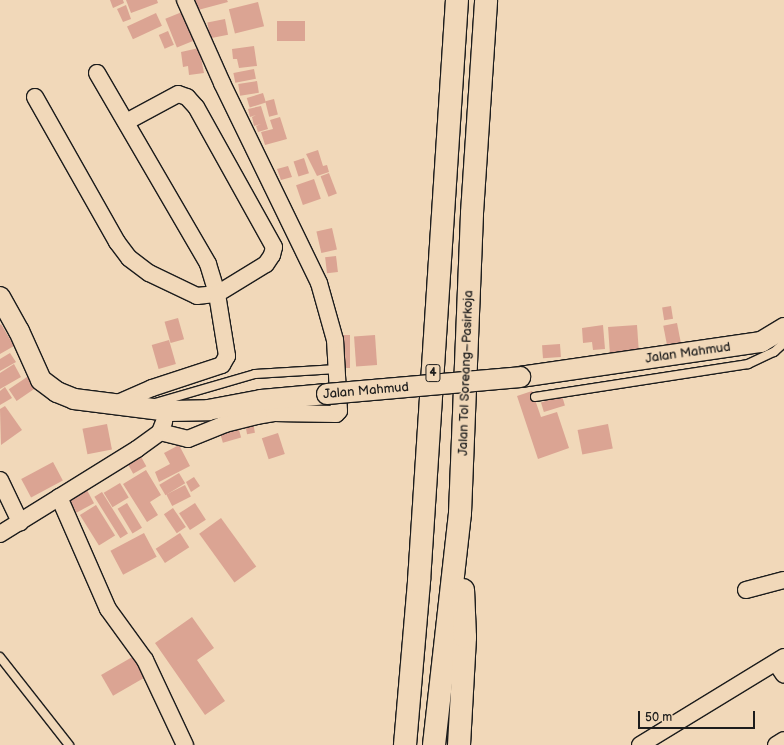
<!DOCTYPE html>
<html>
<head>
<meta charset="utf-8">
<style>
	body { margin:0 }
	#map { position:relative; width:784px; height:745px; overflow:hidden; background:#f1d8b9; font-family:"Balsamiq Sans",sans-serif }
	div>[style] { position:absolute }
	.building>* { inset:0; background:#dba493; transform-origin:0 0 }
	.roads { filter:drop-shadow(1px 0 #1c1c1c) drop-shadow(-1px 0 #1c1c1c) drop-shadow(0 1px #1c1c1c) drop-shadow(0 -1px #1c1c1c) }
	.service>* { height:8px; margin:-4px; padding:0 4px; transform-origin:4px; border-radius:4px; background:#f1d8b9 }
	.minor>* { height:16px; margin:-8px; padding:0 8px; transform-origin:8px; border-radius:8px; background:#f1d8b9 }
	.tertiary>* { height:20px; margin:-10px; padding:0 10px; transform-origin:10px; border-radius:10px; background:#f1d8b9 }
	.motorway>* { height:22px; margin:-11px; padding:0 11px; transform-origin:11px; border-radius:11px; background:#f1d8b9 }
	.bridges { filter:drop-shadow(1px 0 #1c1c1c) drop-shadow(-1px 0 #1c1c1c) drop-shadow(0 1px #1c1c1c) drop-shadow(0 -1px #1c1c1c) }
	.tertiary-bridge>* { height:20px; margin:-10px; padding:0 10px; transform-origin:10px; border-radius:10px; background:#f1d8b9 }
	span { translate:-50% -50%; white-space:nowrap; text-align:center; line-height:1.15; -webkit-text-stroke:3px #f1d8b9; paint-order:stroke }
	.shield-label span { padding:1px 3px; background:#f1d8b9; border:1px solid; border-radius:3px; -webkit-text-stroke-width:0 }
	.shield-label { font-size:12px; color:#1c1c1c; font-weight:700 }
	.street-label { font-size:13px; color:#1c1c1c }
	.scale { position:absolute; left:638px; top:711px; width:117px; height:18px; box-sizing:border-box; border:2px solid #1c1c1c; border-top:0; padding-left:5px; font-size:12px; line-height:14px; white-space:nowrap; color:#1c1c1c; -webkit-text-stroke:3px #f1d8b9; paint-order:stroke }
</style>
</head>
<body>
<div id="map">
	<div class="building">
		<i style="clip-path:polygon(110px 0,123px 0,124px 3px,113px 8px)"></i>
		<i style="clip-path:polygon(126px 0,157px 0,158px 3px,131px 13px)"></i>
		<i style="clip-path:polygon(195px 0,227px 0,228px 2px,198px 10px)"></i>
		<i style="left:258px;top:2px;width:25px;height:30px;rotate:76deg"></i>
		<i style="clip-path:polygon(126px 5px,131px 19px,123px 22px,117px 9px)"></i>
		<i style="left:182px;top:12px;width:31px;height:18px;rotate:68deg"></i>
		<i style="left:156px;top:13px;width:14px;height:32px;rotate:65deg"></i>
		<i style="left:225px;top:19px;width:16px;height:18px;rotate:79deg"></i>
		<i style="left:277px;top:21px;width:28px;height:20px"></i>
		<i style="left:168px;top:31px;width:15px;height:10px;rotate:67deg"></i>
		<i style="clip-path:polygon(254px 46px,257px 66px,239px 68px,237px 59px,233px 59px,232px 49px)"></i>
		<i style="clip-path:polygon(199px 48px,204px 73px,189px 75px,188px 66px,183px 67px,181px 52px)"></i>
		<i style="left:254px;top:69px;width:10px;height:21px;rotate:79deg"></i>
		<i style="left:257px;top:81px;width:12px;height:19px;rotate:81deg"></i>
		<i style="left:263px;top:93px;width:10px;height:17px;rotate:73deg"></i>
		<i style="left:274px;top:99px;width:16px;height:9px;rotate:76deg"></i>
		<i style="clip-path:polygon(261px 106px,268px 129px,258px 132px,256px 126px,261px 124px,254px 126px,252px 117px,256px 115px,250px 117px,248px 109px)"></i>
		<i style="clip-path:polygon(280px 117px,287px 139px,265px 145px,261px 132px,273px 129px,270px 120px)"></i>
		<i style="clip-path:polygon(318px 150px,323px 166px,327px 165px,329px 172px,317px 176px,306px 154px)"></i>
		<i style="left:304px;top:158px;width:16px;height:11px;rotate:72deg"></i>
		<i style="clip-path:polygon(288px 166px,292px 177px,281px 180px,277px 169px)"></i>
		<i style="left:329px;top:173px;width:22px;height:9px;rotate:69deg"></i>
		<i style="left:314px;top:179px;width:21px;height:19px;rotate:71deg"></i>
		<i style="left:332px;top:228px;width:22px;height:16px;rotate:77deg"></i>
		<i style="left:336px;top:256px;width:16px;height:11px;rotate:83deg"></i>
		<i style="left:671px;top:306px;width:13px;height:9px;rotate:81deg"></i>
		<i style="left:178px;top:318px;width:22px;height:14px;rotate:74deg"></i>
		<i style="left:677px;top:323px;width:25px;height:14px;rotate:79deg"></i>
		<i style="clip-path:polygon(1px 324px,14px 346px,0 354px,0 325px)"></i>
		<i style="clip-path:polygon(603px 325px,605px 349px,593px 350px,592px 342px,583px 343px,582px 328px)"></i>
		<i style="left:637px;top:325px;width:31px;height:29px;rotate:86deg"></i>
		<i style="left:342px;top:335px;width:8px;height:33px"></i>
		<i style="left:375px;top:335px;width:30px;height:21px;rotate:86deg"></i>
		<i style="left:169px;top:340px;width:25px;height:18px;rotate:74deg"></i>
		<i style="left:560px;top:344px;width:13px;height:18px;rotate:86deg"></i>
		<i style="clip-path:polygon(10px 353px,16px 362px,0 371px,0 359px)"></i>
		<i style="clip-path:polygon(14px 364px,21px 377px,0 389px,0 373px)"></i>
		<i style="left:27px;top:377px;width:14px;height:22px;rotate:56deg"></i>
		<i style="clip-path:polygon(5px 387px,12px 398px,0 405px,0 391px)"></i>
		<i style="clip-path:polygon(532px 391px,541px 417px,557px 412px,569px 448px,538px 459px,517px 396px)"></i>
		<i style="left:562px;top:396px;width:10px;height:22px;rotate:73deg"></i>
		<i style="clip-path:polygon(5px 406px,22px 430px,1px 445px,0 409px)"></i>
		<i style="left:253px;top:422px;width:11px;height:8px;rotate:80deg"></i>
		<i style="left:237px;top:423px;width:15px;height:19px;rotate:74deg"></i>
		<i style="left:107px;top:424px;width:26px;height:25px;rotate:79deg"></i>
		<i style="left:608px;top:424px;width:25px;height:31px;rotate:79deg"></i>
		<i style="left:278px;top:433px;width:22px;height:17px;rotate:72deg"></i>
		<i style="clip-path:polygon(179px 445px,190px 466px,159px 482px,155px 472px,170px 464px,164px 453px)"></i>
		<i style="left:140px;top:455px;width:13px;height:15px;rotate:61deg"></i>
		<i style="left:53px;top:462px;width:21px;height:36px;rotate:62deg"></i>
		<i style="clip-path:polygon(146px 470px,161px 495px,150px 502px,158px 515px,147px 522px,123px 484px)"></i>
		<i style="left:179px;top:473px;width:12px;height:23px;rotate:59deg"></i>
		<i style="clip-path:polygon(194px 477px,200px 486px,191px 492px,186px 482px)"></i>
		<i style="left:120px;top:483px;width:17px;height:19px;rotate:59deg"></i>
		<i style="left:185px;top:485px;width:13px;height:21px;rotate:63deg"></i>
		<i style="left:87px;top:490px;width:15px;height:20px;rotate:62deg"></i>
		<i style="left:102px;top:492px;width:49px;height:9px;rotate:58deg"></i>
		<i style="left:127px;top:503px;width:29px;height:11px;rotate:59deg"></i>
		<i style="left:195px;top:503px;width:20px;height:19px;rotate:57deg"></i>
		<i style="left:96px;top:505px;width:36px;height:19px;rotate:58deg"></i>
		<i style="left:173px;top:508px;width:23px;height:11px;rotate:56deg"></i>
		<i style="left:221px;top:518px;width:60px;height:27px;rotate:54deg"></i>
		<i style="left:144px;top:533px;width:27px;height:38px;rotate:62deg"></i>
		<i style="left:180px;top:533px;width:17px;height:29px;rotate:57deg"></i>
		<i style="clip-path:polygon(192px 617px,214px 648px,197px 660px,225px 701px,205px 715px,155px 643px)"></i>
		<i style="left:134px;top:656px;width:24px;height:38px;rotate:60deg"></i>
	</div>
	<div class="roads">
		<div class="service">
			<i style="left:535px;top:397px;width:216px;rotate:-8.8deg"></i>
			<i style="left:748px;top:364px;width:29px;rotate:-25deg"></i>
			<i style="left:774px;top:352px;width:13px;rotate:-42deg"></i>
			<i style="left:155px;top:403px;width:104px;rotate:-16.2deg"></i>
			<i style="left:255px;top:374px;width:82px;rotate:-3.5deg"></i>
			<i style="left:0;top:657px;width:112px;rotate:51.9deg"></i>
		</div>
		<div class="minor">
			<i style="left:97px;top:73px;width:221px;rotate:59.8deg"></i>
			<i style="left:208px;top:264px;width:31px;rotate:73deg"></i>
			<i style="left:217px;top:294px;width:63px;rotate:80.8deg"></i>
			<i style="left:227px;top:356px;width:10px;rotate:119deg"></i>
			<i style="left:222px;top:365px;width:74px;rotate:161.8deg"></i>
			<i style="left:152px;top:388px;width:43px;rotate:156.4deg"></i>
			<i style="left:35px;top:97px;width:167px;rotate:60.5deg"></i>
			<i style="left:117px;top:242px;width:20px;rotate:53deg"></i>
			<i style="left:129px;top:258px;width:25px;rotate:37deg"></i>
			<i style="left:149px;top:273px;width:53px;rotate:25.6deg"></i>
			<i style="left:197px;top:296px;width:20px;rotate:-6deg"></i>
			<i style="left:217px;top:294px;width:57px;rotate:-31.5deg"></i>
			<i style="left:266px;top:264px;width:11px;rotate:-56deg"></i>
			<i style="left:272px;top:255px;width:8px;rotate:-76deg"></i>
			<i style="left:274px;top:247px;width:160px;rotate:-119.1deg"></i>
			<i style="left:196px;top:107px;width:13px;rotate:-132deg"></i>
			<i style="left:187px;top:97px;width:9px;rotate:-162deg"></i>
			<i style="left:178px;top:94px;width:59px;rotate:151.7deg"></i>
			<i style="left:160px;top:432px;width:29px;rotate:14deg"></i>
			<i style="left:188px;top:439px;width:40px;rotate:-22deg"></i>
			<i style="left:225px;top:424px;width:32px;rotate:-14deg"></i>
			<i style="left:256px;top:416px;width:18px;rotate:-9deg"></i>
			<i style="left:274px;top:413px;width:62px;rotate:0.9deg"></i>
			<i style="left:336px;top:414px;width:4px;rotate:-45deg"></i>
			<i style="left:339px;top:411px;width:71px;rotate:-93.2deg"></i>
			<i style="left:335px;top:340px;width:59px;rotate:-105.7deg"></i>
			<i style="left:319px;top:283px;width:222px;rotate:-115.9deg"></i>
			<i style="left:222px;top:83px;width:91px;rotate:-114deg"></i>
			<i style="left:0;top:480px;width:47px;rotate:64.5deg"></i>
			<i style="left:59px;top:497px;width:122px;rotate:66.4deg"></i>
			<i style="left:108px;top:609px;width:63px;rotate:54deg"></i>
			<i style="left:145px;top:660px;width:94px;rotate:64.8deg"></i>
			<i style="left:0;top:534px;width:161px;rotate:-31.8deg"></i>
			<i style="left:137px;top:449px;width:29px;rotate:-36deg"></i>
			<i style="left:160px;top:432px;width:11px;rotate:-68deg"></i>
			<i style="left:746px;top:590px;width:39px;rotate:-15deg"></i>
			<i style="left:776px;top:663px;width:14px;rotate:56deg"></i>
			<i style="left:640px;top:745px;width:169px;rotate:-31.4deg"></i>
			<i style="left:776px;top:745px;width:9px;rotate:-32deg"></i>
		</div>
		<div class="tertiary">
			<i style="left:0;top:297px;width:39px;rotate:61deg"></i>
			<i style="left:19px;top:331px;width:54px;rotate:65.8deg"></i>
			<i style="left:41px;top:380px;width:20px;rotate:37deg"></i>
			<i style="left:57px;top:392px;width:18px;rotate:22deg"></i>
			<i style="left:74px;top:399px;width:96px;rotate:7.2deg"></i>
			<i style="left:169px;top:411px;width:39px;rotate:-1deg"></i>
			<i style="left:208px;top:410px;width:54px;rotate:-10.7deg"></i>
			<i style="left:261px;top:400px;width:66px;rotate:-5.2deg"></i>
			<i style="left:520px;top:377px;width:244px;rotate:-8.3deg"></i>
			<i style="left:761px;top:342px;width:27px;rotate:-31deg"></i>
		</div>
		<div class="motorway">
			<i style="left:405px;top:745px;width:165px;rotate:-85.1deg"></i>
			<i style="left:419px;top:581px;width:582px;rotate:-86.26deg"></i>
			<i style="left:434px;top:745px;width:233px;rotate:-83.6deg"></i>
			<i style="left:460px;top:513px;width:300px;rotate:-87.7deg"></i>
			<i style="left:472px;top:213px;width:213px;rotate:-86.2deg"></i>
			<i style="left:459px;top:745px;width:108px;rotate:-86.8deg"></i>
			<i style="left:465px;top:637px;width:47px;rotate:-92.4deg"></i>
		</div>
	</div>
	<div class="bridges">
		<div class="tertiary-bridge">
			<i style="left:327px;top:394px;width:194px;rotate:-5deg"></i>
		</div>
	</div>
	<div class="shield-label">
		<span style="left:433px;top:373px">4</span>
	</div>
	<div class="street-label">
		<span style="left:688px;top:353px;rotate:-8deg">Jalan Mahmud</span>
		<span style="left:466px;top:373px;rotate:-88deg">Jalan Tol Soreang–Pasirkoja</span>
		<span style="left:366px;top:391px;rotate:-5deg">Jalan Mahmud</span>
	</div>
	<div class="scale">50 m</div>
</div>
</body>
</html>
